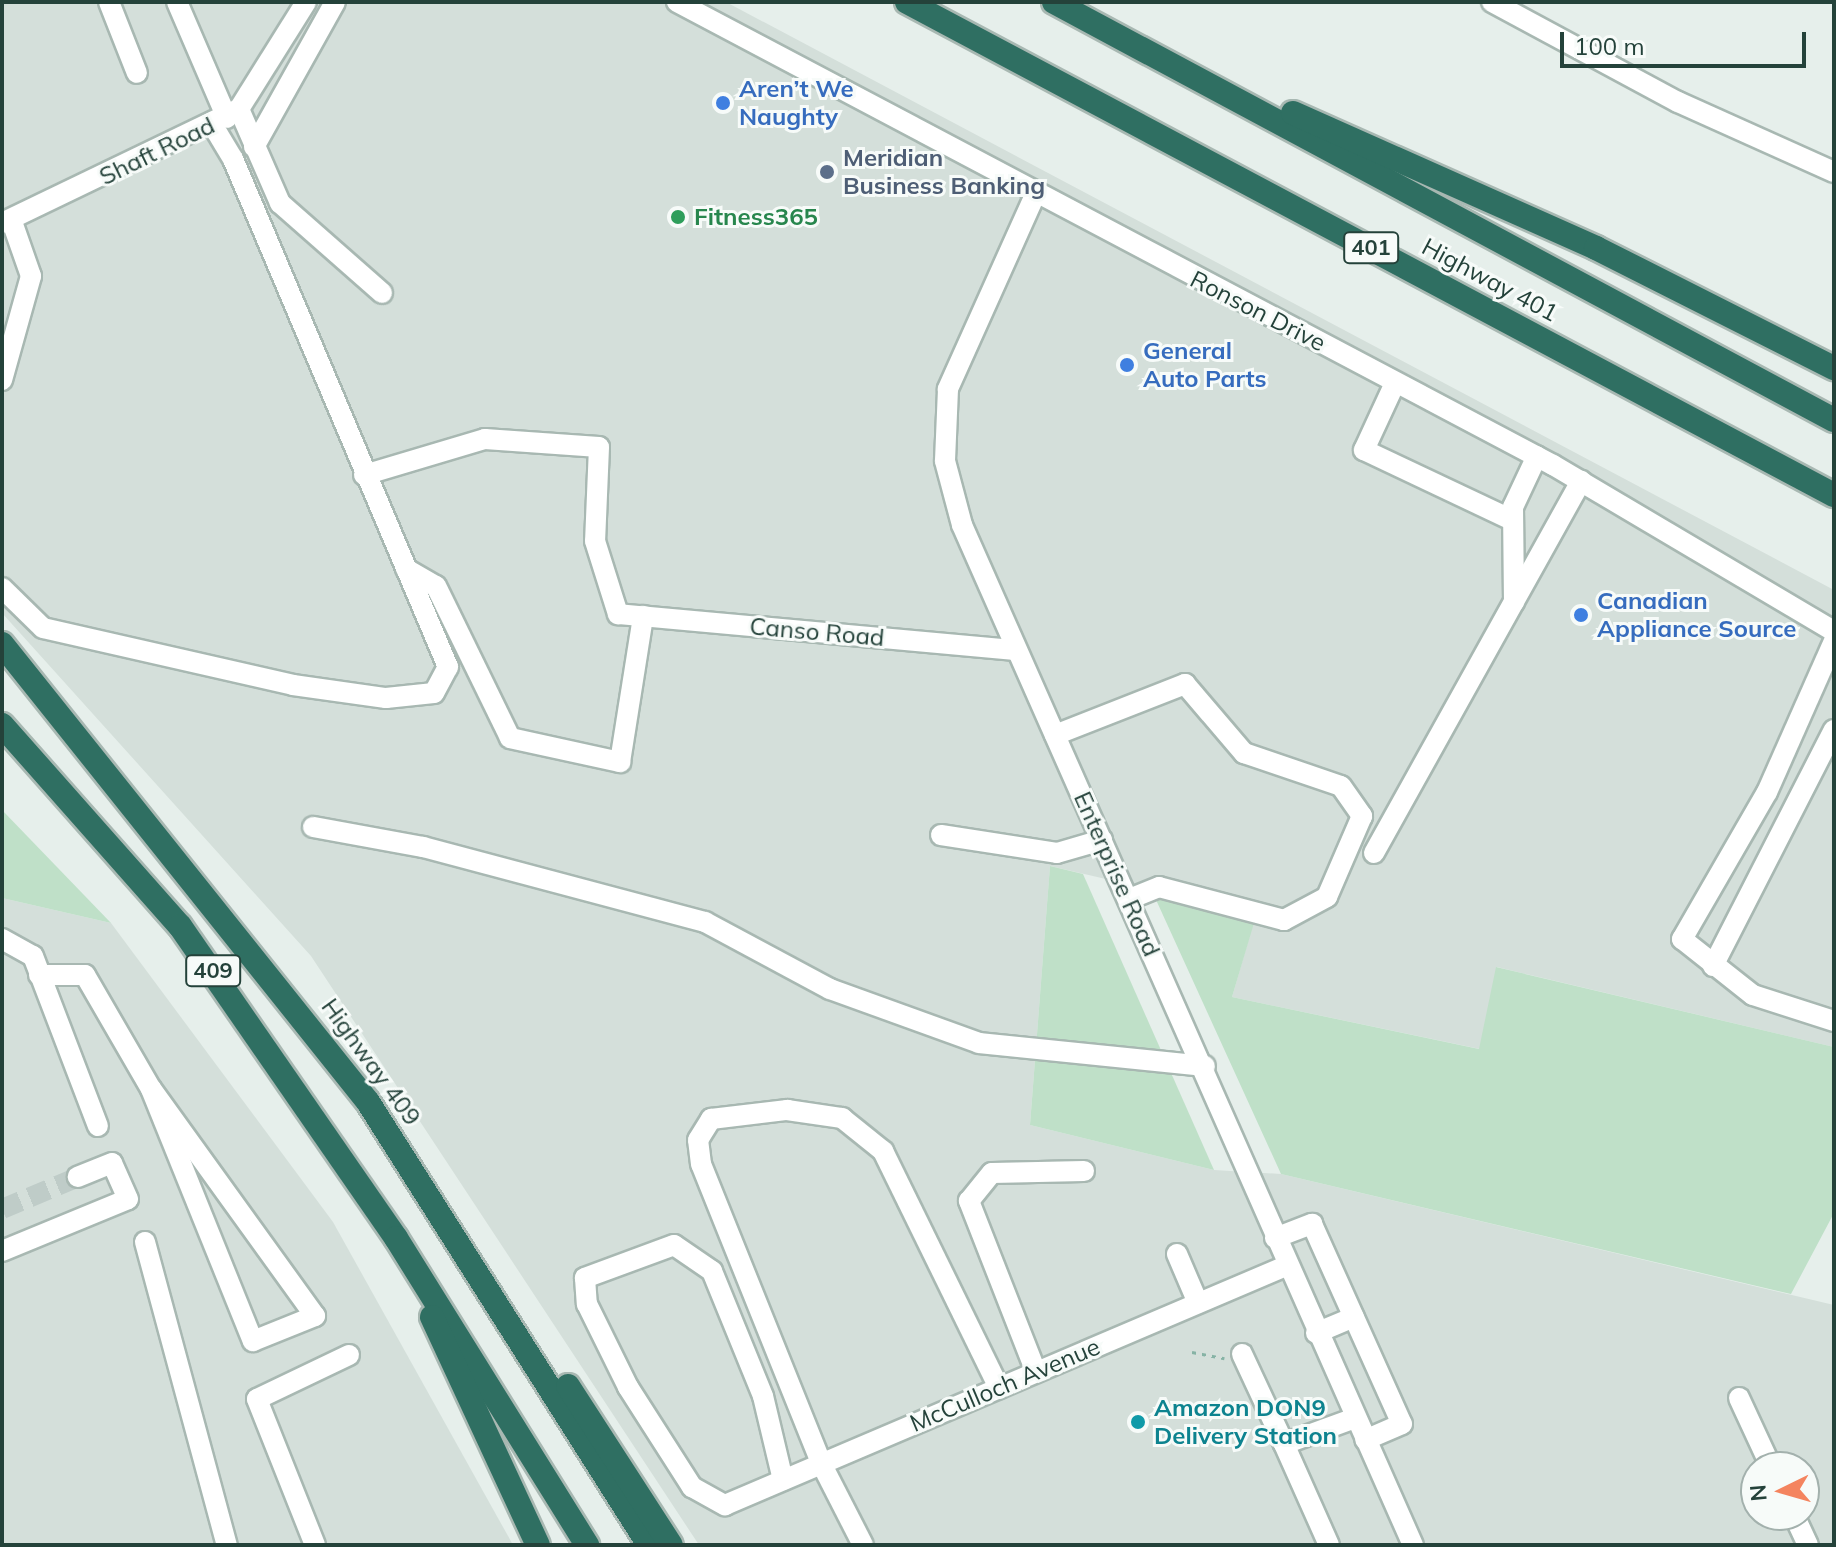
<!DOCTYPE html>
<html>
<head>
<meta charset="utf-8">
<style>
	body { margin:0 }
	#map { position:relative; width:1836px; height:1547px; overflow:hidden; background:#e6efeb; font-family:Mulish,sans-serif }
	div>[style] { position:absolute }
	.built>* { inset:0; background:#d4dfda }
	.green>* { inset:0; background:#bfe0c8 }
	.minor-tunnel>* { height:20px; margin-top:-10px; transform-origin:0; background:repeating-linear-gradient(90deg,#bfccc8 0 20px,transparent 0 30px) }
	.path>* { height:3px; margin-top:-1.5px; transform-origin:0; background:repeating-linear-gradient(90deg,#86b3a5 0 4px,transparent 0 10px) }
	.roads { filter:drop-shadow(2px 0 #a8b8b2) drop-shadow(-2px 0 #a8b8b2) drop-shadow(0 2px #a8b8b2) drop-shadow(0 -2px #a8b8b2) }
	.minor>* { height:20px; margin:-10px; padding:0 10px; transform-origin:10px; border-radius:10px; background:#fff }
	.highway>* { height:24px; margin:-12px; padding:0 12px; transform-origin:12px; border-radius:12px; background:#2f6f62 }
	.dots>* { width:22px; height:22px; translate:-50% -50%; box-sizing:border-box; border:4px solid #f7fbf9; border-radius:50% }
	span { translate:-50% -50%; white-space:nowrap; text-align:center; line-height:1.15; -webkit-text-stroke:6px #f7fbf9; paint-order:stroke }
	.shield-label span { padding:2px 6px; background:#f7fbf9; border:2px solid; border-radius:6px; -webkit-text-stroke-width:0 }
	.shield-label { font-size:22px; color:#24423a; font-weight:700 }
	.shop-label { font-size:24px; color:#366cbe; font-weight:700 }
	.left { translate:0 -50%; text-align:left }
	.street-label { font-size:24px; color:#24423a }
	.service-label { font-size:24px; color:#4e5e75; font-weight:700 }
	.leisure-label { font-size:24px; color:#27864d; font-weight:700 }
	.culture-label { font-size:24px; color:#0d838f; font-weight:700 }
	.frame { position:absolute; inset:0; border:4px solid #24423a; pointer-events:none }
	.north { position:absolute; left:1740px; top:1451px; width:80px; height:80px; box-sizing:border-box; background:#f7fbf9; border:2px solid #a3b1ad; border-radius:50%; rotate:265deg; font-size:22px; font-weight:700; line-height:32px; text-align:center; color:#24423a }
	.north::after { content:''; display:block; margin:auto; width:28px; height:36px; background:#f4845f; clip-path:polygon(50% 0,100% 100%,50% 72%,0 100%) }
	.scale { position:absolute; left:1560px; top:32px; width:246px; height:36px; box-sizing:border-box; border:4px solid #24423a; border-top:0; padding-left:10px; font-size:24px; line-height:28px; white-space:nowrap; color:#24423a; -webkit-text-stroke:6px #f7fbf9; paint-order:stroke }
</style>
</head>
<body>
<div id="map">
	<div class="built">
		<i style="clip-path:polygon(evenodd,2px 2px,726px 2px,1834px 590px,1834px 1047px,1497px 967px,1480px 1049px,1232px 997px,1256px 914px,1050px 866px,1030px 1125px,1214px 1170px,1281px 1174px,1834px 1305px,1834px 1545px,699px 1545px,311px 956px,2px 613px,2px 2px,1756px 1467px,1804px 1467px,1804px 1515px,1756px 1515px,1756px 1467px)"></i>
		<i style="clip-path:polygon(2px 898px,111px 923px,333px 1222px,513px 1545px,2px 1545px)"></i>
	</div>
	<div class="green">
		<i style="clip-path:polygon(2px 810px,111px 923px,2px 898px)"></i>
		<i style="clip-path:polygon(1050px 866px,1083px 874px,1214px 1170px,1030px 1125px)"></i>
		<i style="clip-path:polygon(1152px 891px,1257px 913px,1232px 997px,1479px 1049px,1496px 967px,1834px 1047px,1834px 1213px,1791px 1294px,1281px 1174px)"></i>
	</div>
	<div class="minor-tunnel">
		<i style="left:2px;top:1209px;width:82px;rotate:-22.8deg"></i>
	</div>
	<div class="path">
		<i style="left:1192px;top:1352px;width:33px;rotate:11deg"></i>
	</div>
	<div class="roads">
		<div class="minor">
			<i style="left:109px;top:2px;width:76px;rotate:68.5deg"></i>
			<i style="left:177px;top:2px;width:126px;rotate:66.7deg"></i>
			<i style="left:677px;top:2px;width:991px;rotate:27.86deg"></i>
			<i style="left:1553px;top:465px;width:326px;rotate:30.6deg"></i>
			<i style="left:1492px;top:2px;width:211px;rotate:28.3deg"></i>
			<i style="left:1678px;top:102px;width:171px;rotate:24.2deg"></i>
			<i style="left:239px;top:109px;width:103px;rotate:66.4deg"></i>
			<i style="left:280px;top:203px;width:136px;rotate:41.4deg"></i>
			<i style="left:254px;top:147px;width:166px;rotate:-60.8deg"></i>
			<i style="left:1035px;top:195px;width:213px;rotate:114.2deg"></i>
			<i style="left:948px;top:389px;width:72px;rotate:92.4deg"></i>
			<i style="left:945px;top:461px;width:66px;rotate:75.1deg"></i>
			<i style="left:962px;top:525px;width:1115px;rotate:66.15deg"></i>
			<i style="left:2px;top:223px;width:263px;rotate:-25.7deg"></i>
			<i style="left:239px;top:109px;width:126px;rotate:-57.9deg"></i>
			<i style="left:2px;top:380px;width:108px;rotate:-74.4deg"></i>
			<i style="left:31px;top:276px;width:60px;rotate:-109.3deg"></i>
			<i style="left:1395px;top:383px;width:74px;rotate:114.8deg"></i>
			<i style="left:1364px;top:450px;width:164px;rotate:25.3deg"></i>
			<i style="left:364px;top:475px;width:126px;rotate:-16.6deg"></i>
			<i style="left:485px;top:439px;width:114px;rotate:4deg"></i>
			<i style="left:599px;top:447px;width:94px;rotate:92.4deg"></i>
			<i style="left:595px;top:541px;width:77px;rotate:72.5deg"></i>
			<i style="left:618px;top:614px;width:400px;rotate:5.2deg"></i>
			<i style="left:406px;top:569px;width:34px;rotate:30deg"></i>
			<i style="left:436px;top:586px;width:169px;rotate:64deg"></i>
			<i style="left:510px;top:738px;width:113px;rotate:12.3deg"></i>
			<i style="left:620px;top:762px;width:148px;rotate:-81deg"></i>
			<i style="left:2px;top:588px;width:57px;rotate:44.3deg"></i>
			<i style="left:43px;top:628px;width:256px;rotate:12.8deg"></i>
			<i style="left:293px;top:685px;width:94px;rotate:8deg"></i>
			<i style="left:386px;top:698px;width:48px;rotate:-5.9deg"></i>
			<i style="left:434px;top:693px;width:30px;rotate:-62deg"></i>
			<i style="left:448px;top:667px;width:552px;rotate:-112.94deg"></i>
			<i style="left:233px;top:159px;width:39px;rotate:-121deg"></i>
			<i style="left:1514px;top:602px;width:95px;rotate:-90.6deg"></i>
			<i style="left:1513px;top:507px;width:56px;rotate:-64.8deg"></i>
			<i style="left:1834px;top:641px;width:165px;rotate:113.9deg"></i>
			<i style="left:1767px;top:792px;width:170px;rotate:120deg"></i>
			<i style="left:1682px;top:939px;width:90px;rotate:38.3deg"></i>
			<i style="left:1753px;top:995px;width:85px;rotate:17.8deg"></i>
			<i style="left:1055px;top:735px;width:140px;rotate:-21.4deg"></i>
			<i style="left:1185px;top:684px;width:91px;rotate:49.5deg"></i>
			<i style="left:1244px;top:753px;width:102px;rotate:18.8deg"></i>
			<i style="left:1341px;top:786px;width:37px;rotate:55deg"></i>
			<i style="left:1362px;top:816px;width:88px;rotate:113.4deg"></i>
			<i style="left:1327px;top:897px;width:49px;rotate:151.9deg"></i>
			<i style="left:1284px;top:920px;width:129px;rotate:-165.2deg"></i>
			<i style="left:1159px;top:887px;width:32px;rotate:158deg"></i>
			<i style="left:313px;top:827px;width:112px;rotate:10.3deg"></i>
			<i style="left:423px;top:847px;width:292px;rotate:14.9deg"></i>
			<i style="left:705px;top:922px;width:142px;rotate:28.2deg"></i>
			<i style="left:830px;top:989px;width:158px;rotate:19.9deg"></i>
			<i style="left:979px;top:1043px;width:227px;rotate:5.8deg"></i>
			<i style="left:941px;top:835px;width:117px;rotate:8.8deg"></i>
			<i style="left:1057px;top:853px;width:47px;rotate:-16.1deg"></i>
			<i style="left:1374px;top:853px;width:426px;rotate:-60.9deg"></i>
			<i style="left:2px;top:939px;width:35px;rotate:29deg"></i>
			<i style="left:33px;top:956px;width:182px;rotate:69.1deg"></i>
			<i style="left:1713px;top:966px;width:265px;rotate:-62.9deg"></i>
			<i style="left:39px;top:975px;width:46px"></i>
			<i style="left:85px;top:975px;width:132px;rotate:59.9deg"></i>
			<i style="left:151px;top:1089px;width:272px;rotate:68deg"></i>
			<i style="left:253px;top:1341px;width:67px;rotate:-22deg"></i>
			<i style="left:315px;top:1316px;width:280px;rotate:-125.8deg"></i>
			<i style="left:1275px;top:1238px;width:40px;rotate:-21deg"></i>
			<i style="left:1312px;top:1224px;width:219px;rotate:65.8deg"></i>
			<i style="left:1402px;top:1424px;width:40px;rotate:156.6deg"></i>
			<i style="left:145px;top:1242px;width:314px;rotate:74.9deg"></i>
			<i style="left:2px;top:1251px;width:136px;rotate:-22.4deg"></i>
			<i style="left:128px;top:1199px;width:39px;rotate:-114deg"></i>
			<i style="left:112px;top:1163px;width:37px;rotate:158deg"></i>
			<i style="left:1177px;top:1254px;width:53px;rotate:66.8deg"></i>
			<i style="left:1316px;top:1333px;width:41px;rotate:-22.8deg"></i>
			<i style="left:1242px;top:1354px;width:99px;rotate:65deg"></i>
			<i style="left:1036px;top:1372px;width:184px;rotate:-111.4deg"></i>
			<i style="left:969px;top:1201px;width:36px;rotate:-51deg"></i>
			<i style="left:992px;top:1173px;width:92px;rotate:-1.2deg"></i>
			<i style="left:1739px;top:1398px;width:76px;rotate:65.1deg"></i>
			<i style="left:783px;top:1480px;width:86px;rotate:-103.4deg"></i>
			<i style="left:763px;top:1396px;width:135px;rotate:-112.2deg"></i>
			<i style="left:712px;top:1271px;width:46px;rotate:-145.6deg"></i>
			<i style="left:674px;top:1245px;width:95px;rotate:159.7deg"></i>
			<i style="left:585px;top:1278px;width:26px;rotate:86deg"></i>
			<i style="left:587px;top:1304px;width:93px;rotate:63.7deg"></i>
			<i style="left:628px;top:1387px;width:119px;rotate:57.4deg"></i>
			<i style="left:692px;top:1487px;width:38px;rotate:29deg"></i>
			<i style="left:725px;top:1505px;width:610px;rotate:-23.08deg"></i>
			<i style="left:1794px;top:1515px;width:33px;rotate:65deg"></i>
			<i style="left:315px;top:1545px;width:157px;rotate:-111.7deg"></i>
			<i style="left:257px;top:1399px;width:102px;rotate:-25.6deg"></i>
			<i style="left:863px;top:1545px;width:90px;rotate:-117.1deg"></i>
			<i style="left:822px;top:1465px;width:324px;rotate:-111.9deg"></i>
			<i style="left:701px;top:1164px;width:24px;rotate:-97deg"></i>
			<i style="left:698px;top:1140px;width:25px;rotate:-58deg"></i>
			<i style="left:711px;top:1119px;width:77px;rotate:-6.8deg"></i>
			<i style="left:787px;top:1110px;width:56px;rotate:8.3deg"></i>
			<i style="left:842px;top:1118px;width:53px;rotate:38.8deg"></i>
			<i style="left:883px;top:1151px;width:264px;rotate:63.9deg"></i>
			<i style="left:1329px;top:1545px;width:111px;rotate:-114deg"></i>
			<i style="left:1284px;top:1444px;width:76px;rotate:-20.1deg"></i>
		</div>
		<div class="highway">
			<i style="left:907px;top:2px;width:1050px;rotate:28.01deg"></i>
			<i style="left:1054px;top:2px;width:885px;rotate:28.19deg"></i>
			<i style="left:1293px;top:113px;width:332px;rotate:24deg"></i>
			<i style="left:1596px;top:248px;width:267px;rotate:26.8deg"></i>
			<i style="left:2px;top:644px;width:586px;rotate:51.37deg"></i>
			<i style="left:368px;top:1102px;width:525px;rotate:57.61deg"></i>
			<i style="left:2px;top:725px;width:268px;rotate:48.5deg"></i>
			<i style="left:180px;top:926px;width:379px;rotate:55.3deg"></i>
			<i style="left:396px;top:1238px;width:362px;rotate:58.1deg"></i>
			<i style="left:432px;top:1317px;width:251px;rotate:65.1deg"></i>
			<i style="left:568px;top:1386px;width:189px;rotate:57.1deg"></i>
		</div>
	</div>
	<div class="dots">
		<i style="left:723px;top:103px;background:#3f7fe0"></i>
		<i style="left:827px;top:172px;background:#5c6f8a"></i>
		<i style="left:678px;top:217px;background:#2e9e5b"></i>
		<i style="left:1127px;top:365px;background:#3f7fe0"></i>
		<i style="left:1581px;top:615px;background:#3f7fe0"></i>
		<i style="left:1138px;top:1422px;background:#0f9aa8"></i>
	</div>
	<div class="shield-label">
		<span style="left:1371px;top:248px">401</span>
		<span style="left:213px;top:971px">409</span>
	</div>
	<div class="shop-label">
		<span class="left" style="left:739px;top:103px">Aren’t We<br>Naughty</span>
		<span class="left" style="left:1143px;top:365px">General<br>Auto Parts</span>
		<span class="left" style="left:1597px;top:615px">Canadian<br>Appliance Source</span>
	</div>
	<div class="street-label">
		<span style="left:157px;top:151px;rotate:-26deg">Shaft Road</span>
		<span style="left:1490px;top:280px;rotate:28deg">Highway 401</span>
		<span style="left:1258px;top:311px;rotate:27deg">Ronson Drive</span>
		<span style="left:817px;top:632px;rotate:5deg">Canso Road</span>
		<span style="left:1117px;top:874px;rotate:66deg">Enterprise Road</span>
		<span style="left:371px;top:1062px;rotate:54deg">Highway 409</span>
		<span style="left:1005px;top:1385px;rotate:-23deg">McCulloch Avenue</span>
	</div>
	<div class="service-label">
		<span class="left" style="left:843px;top:172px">Meridian<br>Business Banking</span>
	</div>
	<div class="leisure-label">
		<span class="left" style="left:694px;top:217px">Fitness365</span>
	</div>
	<div class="culture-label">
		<span class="left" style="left:1154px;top:1422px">Amazon DON9<br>Delivery Station</span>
	</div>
	<div class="frame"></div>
	<div class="north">N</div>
	<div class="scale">100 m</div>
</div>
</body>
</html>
